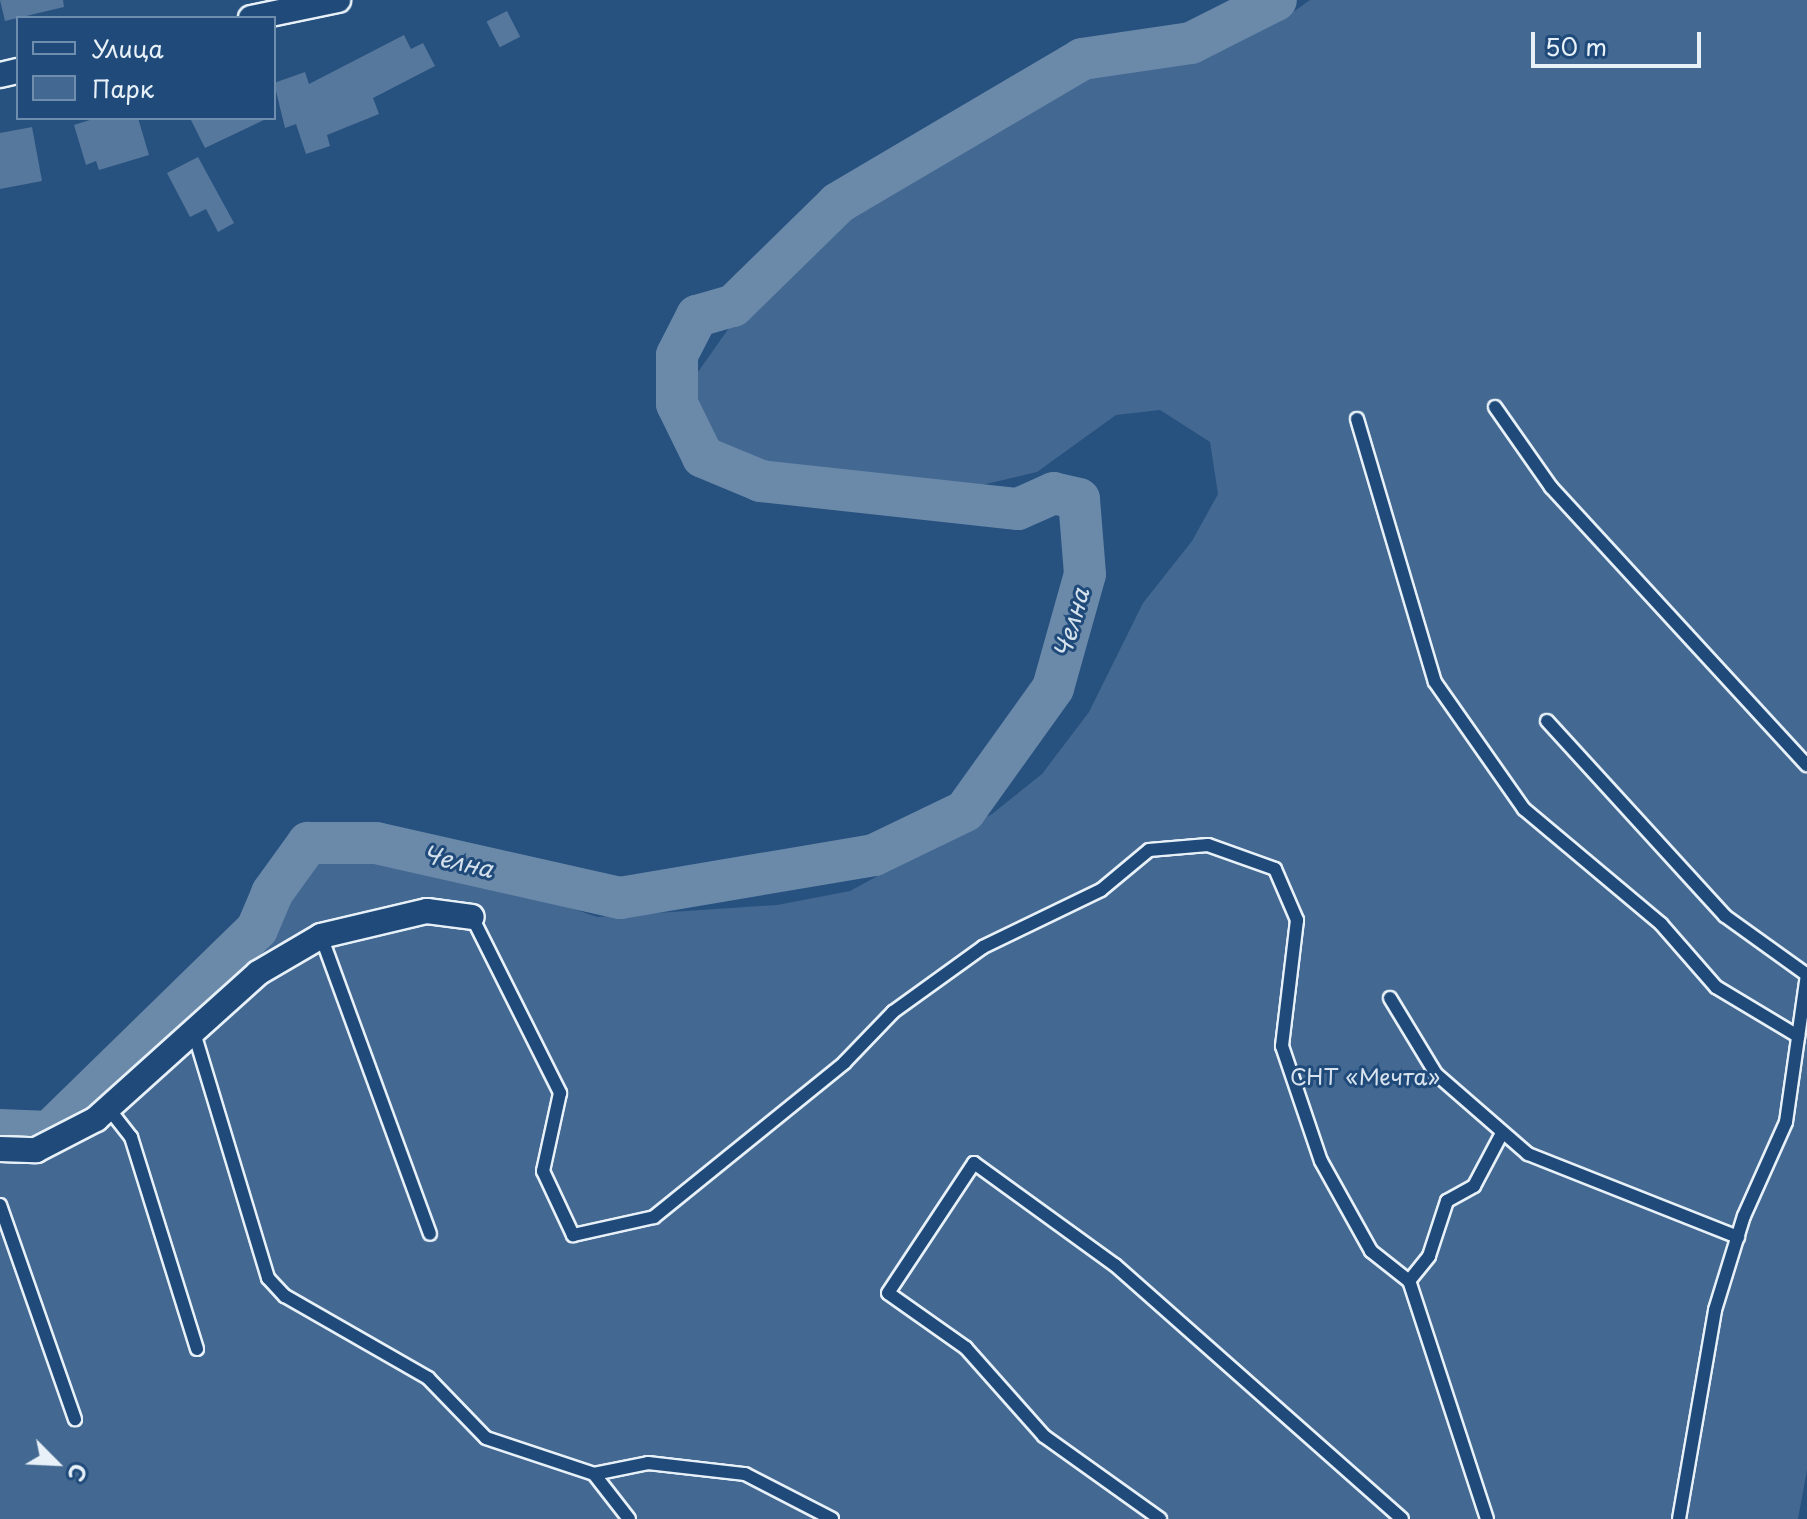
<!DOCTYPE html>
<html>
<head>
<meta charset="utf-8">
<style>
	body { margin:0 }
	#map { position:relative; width:1807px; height:1519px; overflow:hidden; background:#27517f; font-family:"Playpen Sans",sans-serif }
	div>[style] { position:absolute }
	.green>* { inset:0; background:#436891 }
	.river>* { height:42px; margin:-21px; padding:0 21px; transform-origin:21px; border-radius:21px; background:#6b8aaa }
	.building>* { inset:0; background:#57789d; transform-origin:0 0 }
	.roads { filter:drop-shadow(2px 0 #e8f1f8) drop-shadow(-2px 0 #e8f1f8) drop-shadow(0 2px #e8f1f8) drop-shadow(0 -2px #e8f1f8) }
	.lane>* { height:12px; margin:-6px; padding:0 6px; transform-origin:6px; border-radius:6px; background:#1f4a7a }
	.street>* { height:24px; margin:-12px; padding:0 12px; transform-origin:12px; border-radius:12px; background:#1f4a7a }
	span { translate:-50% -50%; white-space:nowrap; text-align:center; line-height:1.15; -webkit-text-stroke:6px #1f4a7a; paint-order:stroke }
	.park-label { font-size:22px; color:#d8e3ee }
	.water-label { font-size:24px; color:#d5e2ec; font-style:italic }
	.legend { position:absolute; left:16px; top:16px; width:260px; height:104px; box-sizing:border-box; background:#1f4a7a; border:2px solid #6f8dac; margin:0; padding:10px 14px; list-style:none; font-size:24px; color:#e8f1f8 }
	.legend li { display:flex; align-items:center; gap:16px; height:40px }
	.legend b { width:40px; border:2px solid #6f8dac }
	.north { position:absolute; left:16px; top:1423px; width:80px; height:80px; -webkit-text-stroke:6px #1f4a7a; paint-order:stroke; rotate:114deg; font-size:22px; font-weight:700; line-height:32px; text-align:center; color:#e8f1f8 }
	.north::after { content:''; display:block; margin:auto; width:28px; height:36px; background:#e8f1f8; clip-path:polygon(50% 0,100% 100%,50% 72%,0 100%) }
	.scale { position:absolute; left:1531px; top:32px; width:170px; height:36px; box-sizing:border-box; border:4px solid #e8f1f8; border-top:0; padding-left:10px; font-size:24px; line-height:28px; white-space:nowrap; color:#e8f1f8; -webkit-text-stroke:6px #1f4a7a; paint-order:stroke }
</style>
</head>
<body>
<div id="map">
	<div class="green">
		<i style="clip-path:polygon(1310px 0,1807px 0,1807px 1470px,1798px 1519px,0 1519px,0 1126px,62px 1113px,320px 848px,347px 841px,399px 848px,597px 917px,777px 905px,850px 891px,992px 814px,1042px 774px,1089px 712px,1143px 603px,1192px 541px,1218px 494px,1210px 442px,1160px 410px,1116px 415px,1037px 472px,888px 507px,851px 505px,711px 471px,687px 444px,681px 396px,753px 294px,852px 202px,1005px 110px,1142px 58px,1279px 22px)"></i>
	</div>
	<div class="river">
		<i style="left:0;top:1130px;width:49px;rotate:2.3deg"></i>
		<i style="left:49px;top:1132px;width:291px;rotate:-44.3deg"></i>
		<i style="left:257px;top:929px;width:39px;rotate:-67deg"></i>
		<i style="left:272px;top:893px;width:62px;rotate:-54.2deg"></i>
		<i style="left:308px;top:843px;width:68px"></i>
		<i style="left:376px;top:843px;width:250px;rotate:12.7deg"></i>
		<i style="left:620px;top:898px;width:258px;rotate:-9.6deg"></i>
		<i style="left:874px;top:855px;width:101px;rotate:-25.8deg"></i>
		<i style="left:965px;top:811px;width:151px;rotate:-54.4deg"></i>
		<i style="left:1053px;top:688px;width:118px;rotate:-74.3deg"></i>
		<i style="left:1085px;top:574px;width:75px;rotate:-94.6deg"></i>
		<i style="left:1079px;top:499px;width:26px;rotate:-167deg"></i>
		<i style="left:1054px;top:493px;width:39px;rotate:156deg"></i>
		<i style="left:1018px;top:509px;width:259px;rotate:-173.8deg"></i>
		<i style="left:761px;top:481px;width:63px;rotate:-157.5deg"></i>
		<i style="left:703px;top:457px;width:59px;rotate:-116.1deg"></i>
		<i style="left:677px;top:404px;width:49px;rotate:-90deg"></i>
		<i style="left:677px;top:355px;width:44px;rotate:-62.9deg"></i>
		<i style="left:697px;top:316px;width:37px;rotate:-16deg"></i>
		<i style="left:733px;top:306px;width:147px;rotate:-44.4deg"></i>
		<i style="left:838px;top:203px;width:283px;rotate:-30.5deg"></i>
		<i style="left:1082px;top:59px;width:110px;rotate:-8.4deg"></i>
		<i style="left:1191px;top:43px;width:95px;rotate:-26.8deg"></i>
	</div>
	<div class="building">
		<i style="clip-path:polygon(0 0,63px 0,64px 7px,5px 21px)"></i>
		<i style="left:507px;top:11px;width:29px;height:23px;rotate:63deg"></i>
		<i style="clip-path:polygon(404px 35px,411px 49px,423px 43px,435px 66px,373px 98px,379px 114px,327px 135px,330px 146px,306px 154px,296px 124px,285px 128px,274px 83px,305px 72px,309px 84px)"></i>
		<i style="clip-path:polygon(96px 118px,138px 118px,149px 155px,99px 170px,96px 161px,86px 165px,74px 125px)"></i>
		<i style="clip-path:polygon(190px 118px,268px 118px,205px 148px)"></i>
		<i style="clip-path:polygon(32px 127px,42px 181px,0 189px,0 133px)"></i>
		<i style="clip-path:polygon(198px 157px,234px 223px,218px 232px,206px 209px,190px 217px,167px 173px)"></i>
	</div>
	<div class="roads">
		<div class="lane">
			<i style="left:1495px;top:407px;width:98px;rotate:55deg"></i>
			<i style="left:1551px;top:487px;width:378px;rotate:47.4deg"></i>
			<i style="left:1357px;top:419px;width:274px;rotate:73.5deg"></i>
			<i style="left:1435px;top:682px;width:155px;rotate:55deg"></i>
			<i style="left:1524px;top:809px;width:179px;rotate:40deg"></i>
			<i style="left:1661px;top:924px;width:84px;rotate:48.9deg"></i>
			<i style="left:1716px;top:987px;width:96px;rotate:30.9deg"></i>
			<i style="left:1547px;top:721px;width:264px;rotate:47.6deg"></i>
			<i style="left:1725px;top:916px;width:101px;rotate:35.7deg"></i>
			<i style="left:472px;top:917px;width:197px;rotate:63.4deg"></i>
			<i style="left:560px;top:1093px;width:80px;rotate:102.3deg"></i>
			<i style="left:543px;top:1171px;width:71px;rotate:64.9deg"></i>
			<i style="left:573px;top:1235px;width:83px;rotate:-12.5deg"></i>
			<i style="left:654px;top:1217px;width:245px;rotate:-39deg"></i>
			<i style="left:844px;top:1063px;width:71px;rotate:-46.1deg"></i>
			<i style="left:893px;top:1012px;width:111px;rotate:-35.8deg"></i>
			<i style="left:983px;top:947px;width:131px;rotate:-25.8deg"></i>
			<i style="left:1101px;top:890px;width:62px;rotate:-39.8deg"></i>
			<i style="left:1149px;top:850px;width:59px;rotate:-4.8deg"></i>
			<i style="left:1208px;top:845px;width:71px;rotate:19.7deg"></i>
			<i style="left:1275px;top:869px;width:56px;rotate:66.7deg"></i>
			<i style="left:1297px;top:920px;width:127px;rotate:96.8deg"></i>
			<i style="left:1282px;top:1046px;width:121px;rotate:71.3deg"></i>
			<i style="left:1321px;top:1161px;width:103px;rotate:60.9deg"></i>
			<i style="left:1371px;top:1251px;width:48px;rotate:38.3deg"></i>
			<i style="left:321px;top:936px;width:317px;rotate:69.9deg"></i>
			<i style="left:1390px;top:998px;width:89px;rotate:58.8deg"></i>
			<i style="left:1436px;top:1074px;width:122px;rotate:41deg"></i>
			<i style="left:1528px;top:1154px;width:226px;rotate:21.6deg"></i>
			<i style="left:195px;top:1036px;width:253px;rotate:73.2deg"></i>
			<i style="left:268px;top:1278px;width:25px;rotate:47deg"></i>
			<i style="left:285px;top:1296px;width:165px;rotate:29.8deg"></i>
			<i style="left:428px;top:1378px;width:83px;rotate:46deg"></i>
			<i style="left:486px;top:1438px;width:114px;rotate:18.4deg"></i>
			<i style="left:594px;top:1474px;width:55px;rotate:-11.5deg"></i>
			<i style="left:648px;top:1463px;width:98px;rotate:6.5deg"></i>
			<i style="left:745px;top:1474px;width:98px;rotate:27.3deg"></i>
			<i style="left:109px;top:1109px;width:36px;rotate:52deg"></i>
			<i style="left:131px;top:1137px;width:222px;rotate:72.7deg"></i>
			<i style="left:0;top:1205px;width:227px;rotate:70.7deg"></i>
			<i style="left:594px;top:1474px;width:57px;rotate:52.1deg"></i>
			<i style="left:1160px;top:1519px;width:143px;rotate:-144.4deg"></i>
			<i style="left:1044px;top:1436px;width:118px;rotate:-131.6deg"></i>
			<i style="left:966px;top:1348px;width:95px;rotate:-144.8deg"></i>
			<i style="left:888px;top:1293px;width:156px;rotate:-56.5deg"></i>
			<i style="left:974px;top:1163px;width:174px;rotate:35.9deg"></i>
			<i style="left:1115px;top:1265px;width:383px;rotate:41.5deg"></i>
			<i style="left:1487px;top:1519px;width:250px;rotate:-108.1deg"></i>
			<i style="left:1409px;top:1281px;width:32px;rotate:-51deg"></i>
			<i style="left:1429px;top:1256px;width:58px;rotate:-71.9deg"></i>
			<i style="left:1447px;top:1201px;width:31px;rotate:-29deg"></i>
			<i style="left:1474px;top:1186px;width:58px;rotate:-62.1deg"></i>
			<i style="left:1679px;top:1519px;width:212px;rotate:-80.2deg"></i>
			<i style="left:1715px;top:1310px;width:98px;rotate:-72.9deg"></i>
			<i style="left:1744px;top:1216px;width:103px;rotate:-65.9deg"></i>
			<i style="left:1786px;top:1122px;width:148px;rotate:-81.9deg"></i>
		</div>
		<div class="street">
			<i style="left:251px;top:18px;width:89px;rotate:-11.7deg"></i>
			<i style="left:0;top:75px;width:18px;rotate:-13deg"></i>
			<i style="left:0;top:1149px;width:36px;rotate:2deg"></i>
			<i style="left:36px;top:1150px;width:68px;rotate:-27.3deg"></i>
			<i style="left:96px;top:1119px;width:218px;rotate:-42deg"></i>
			<i style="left:258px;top:973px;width:73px;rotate:-30.4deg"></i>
			<i style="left:321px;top:936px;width:109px;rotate:-13.3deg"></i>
			<i style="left:427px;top:911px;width:45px;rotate:7.6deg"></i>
		</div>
	</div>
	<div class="park-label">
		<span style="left:1365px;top:1076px">СНТ «Мечта»</span>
	</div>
	<div class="water-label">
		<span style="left:1071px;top:623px;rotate:-74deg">Челна</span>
		<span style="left:458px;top:861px;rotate:13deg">Челна</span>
	</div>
	<ul class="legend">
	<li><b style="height:10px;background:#1f4a7a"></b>Улица</li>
	<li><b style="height:22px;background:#436891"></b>Парк</li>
	</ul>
	<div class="north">С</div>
	<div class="scale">50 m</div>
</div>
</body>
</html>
